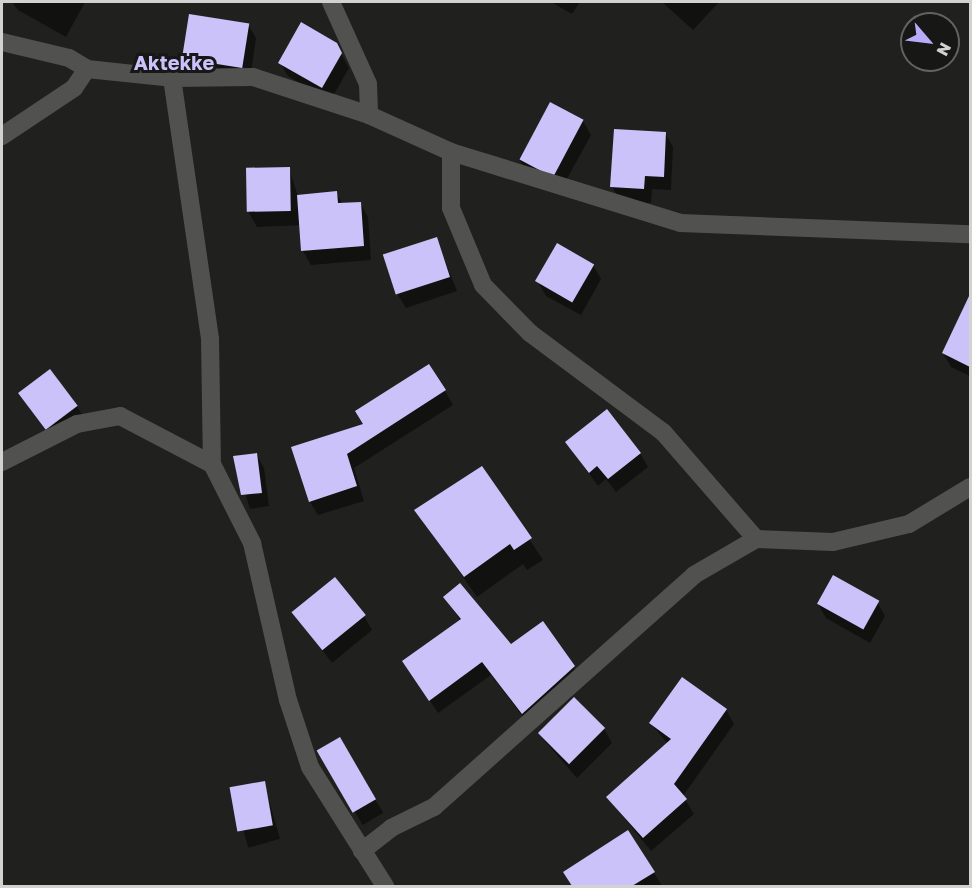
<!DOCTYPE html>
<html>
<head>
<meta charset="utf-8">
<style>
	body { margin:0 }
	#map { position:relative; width:972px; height:888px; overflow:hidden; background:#20211e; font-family:"Golos Text",sans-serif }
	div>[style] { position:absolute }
	.shadow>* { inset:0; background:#0007; transform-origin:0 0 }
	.building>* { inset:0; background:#cac2f8; transform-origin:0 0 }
	.minor>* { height:18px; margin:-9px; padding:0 9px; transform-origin:9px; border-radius:9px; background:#515150 }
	span { translate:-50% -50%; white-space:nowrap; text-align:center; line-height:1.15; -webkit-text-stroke:6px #171815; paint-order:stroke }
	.quarter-label { font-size:20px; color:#cbc2fc; font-weight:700 }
	.frame { position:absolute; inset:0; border:3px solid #d2d2d0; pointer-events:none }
	.north { position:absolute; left:900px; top:12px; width:60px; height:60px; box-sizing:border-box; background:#171815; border:2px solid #626260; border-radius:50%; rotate:118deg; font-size:16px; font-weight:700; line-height:24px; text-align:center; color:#d2d2d0 }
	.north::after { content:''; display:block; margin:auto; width:21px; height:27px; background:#b8abf7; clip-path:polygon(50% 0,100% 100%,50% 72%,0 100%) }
</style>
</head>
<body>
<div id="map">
	<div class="shadow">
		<i style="clip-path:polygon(12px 2px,85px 2px,66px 37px,18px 10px)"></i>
		<i style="clip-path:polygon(551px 2px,580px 2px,572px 14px)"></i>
		<i style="clip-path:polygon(662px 2px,719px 2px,693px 30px)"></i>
		<i style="clip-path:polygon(248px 24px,256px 38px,250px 79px,192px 72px,184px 58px)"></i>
		<i style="clip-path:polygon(336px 44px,349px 68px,330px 101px,288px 76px,280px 63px)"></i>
		<i style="clip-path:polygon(583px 121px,591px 135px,563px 186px,527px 173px,519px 159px)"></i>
		<i style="clip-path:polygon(665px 133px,673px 147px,671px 190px,652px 189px,651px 203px,620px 201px,612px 187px)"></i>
		<i style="clip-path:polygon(289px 169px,298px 196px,336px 193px,343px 205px,360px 203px,368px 217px,371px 260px,311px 265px,303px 251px,301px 225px,257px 227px,249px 213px)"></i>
		<i style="clip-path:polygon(436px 239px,457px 291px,406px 308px,398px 295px)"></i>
		<i style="clip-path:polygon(593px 265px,601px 279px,581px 315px,546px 296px,538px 282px)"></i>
		<i style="clip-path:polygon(961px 317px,970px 322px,970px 376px,951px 367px,943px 353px)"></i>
		<i style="clip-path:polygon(445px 391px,453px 405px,354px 468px,364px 501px,318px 515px,310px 502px,365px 425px)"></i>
		<i style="clip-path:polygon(20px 393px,77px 406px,85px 420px,53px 441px)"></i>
		<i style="clip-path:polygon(567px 443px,640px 453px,648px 467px,616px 492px,606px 479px,598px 486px)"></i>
		<i style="clip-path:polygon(256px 454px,264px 468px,269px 506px,250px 509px,234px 457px)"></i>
		<i style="clip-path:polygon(482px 468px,543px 560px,527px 570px,523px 564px,477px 597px,416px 510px)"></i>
		<i style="clip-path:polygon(445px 597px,511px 646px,573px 667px,581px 680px,530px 726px,491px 675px,438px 713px,404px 662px,461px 621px)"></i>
		<i style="clip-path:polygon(877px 602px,885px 616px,870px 643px,826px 618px,818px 604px)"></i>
		<i style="clip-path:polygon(294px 613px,364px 616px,372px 630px,332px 663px)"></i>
		<i style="clip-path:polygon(683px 679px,726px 710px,734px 724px,683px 796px,694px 814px,651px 851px,608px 798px,668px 744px,651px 724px)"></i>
		<i style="clip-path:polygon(604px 729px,612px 743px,577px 778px,537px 732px)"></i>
		<i style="left:339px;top:739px;width:86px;height:24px;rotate:59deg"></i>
		<i style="left:264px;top:783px;width:58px;height:33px;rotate:74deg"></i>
		<i style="clip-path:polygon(565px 872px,654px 873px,662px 886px,573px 886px)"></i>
	</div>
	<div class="building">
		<i style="left:189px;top:14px;width:61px;height:45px;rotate:9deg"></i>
		<i style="clip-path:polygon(301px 22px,337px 43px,342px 53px,322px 88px,278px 63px)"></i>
		<i style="left:550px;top:102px;width:38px;height:65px;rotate:28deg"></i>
		<i style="clip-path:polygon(614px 129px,666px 132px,664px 177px,645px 176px,644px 189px,610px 187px)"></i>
		<i style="left:290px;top:167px;width:44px;height:44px;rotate:89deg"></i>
		<i style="clip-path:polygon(337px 191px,338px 203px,361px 202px,364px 246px,301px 251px,297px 195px)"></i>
		<i style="left:437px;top:237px;width:42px;height:57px;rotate:72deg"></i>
		<i style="left:557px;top:243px;width:43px;height:44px;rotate:30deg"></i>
		<i style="clip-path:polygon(970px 294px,970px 367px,942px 353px)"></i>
		<i style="clip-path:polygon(429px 364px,446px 390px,347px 454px,357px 486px,309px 502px,291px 447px,363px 424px,355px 411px)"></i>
		<i style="left:50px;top:369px;width:46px;height:40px;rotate:53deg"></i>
		<i style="clip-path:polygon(607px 409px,641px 453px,608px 479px,597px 466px,589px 473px,565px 442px)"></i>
		<i style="clip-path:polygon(257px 453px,262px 493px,241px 495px,233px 456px)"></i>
		<i style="clip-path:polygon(482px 466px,532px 538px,514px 550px,510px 544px,464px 577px,414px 510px)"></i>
		<i style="left:833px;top:575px;width:53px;height:33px;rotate:29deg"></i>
		<i style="left:335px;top:577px;width:49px;height:56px;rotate:51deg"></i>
		<i style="clip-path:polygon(460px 583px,511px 644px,543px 621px,575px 666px,522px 714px,482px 662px,429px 701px,402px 661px,461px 619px,443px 597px)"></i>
		<i style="clip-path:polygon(682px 677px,727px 709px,674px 784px,687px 799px,643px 838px,606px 797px,671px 739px,649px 723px)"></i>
		<i style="left:574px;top:697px;width:44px;height:51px;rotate:45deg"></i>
		<i style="left:340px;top:737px;width:72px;height:27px;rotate:60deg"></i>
		<i style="left:265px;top:781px;width:45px;height:36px;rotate:80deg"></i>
		<i style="clip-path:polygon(628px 830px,655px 872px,632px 886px,572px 886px,563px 872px)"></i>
	</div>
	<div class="minor">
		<i style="left:331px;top:2px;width:90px;rotate:65.7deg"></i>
		<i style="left:368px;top:84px;width:31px;rotate:88deg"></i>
		<i style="left:2px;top:42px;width:69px;rotate:13.4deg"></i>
		<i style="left:69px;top:58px;width:21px;rotate:31deg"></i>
		<i style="left:87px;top:69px;width:85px;rotate:6deg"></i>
		<i style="left:172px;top:78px;width:81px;rotate:-0.7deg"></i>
		<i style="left:253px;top:77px;width:122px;rotate:18.1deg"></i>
		<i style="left:369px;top:115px;width:90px;rotate:24.3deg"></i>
		<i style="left:451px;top:152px;width:240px;rotate:17.2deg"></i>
		<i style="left:680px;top:223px;width:290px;rotate:2.2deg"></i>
		<i style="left:172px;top:78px;width:264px;rotate:81.7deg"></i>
		<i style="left:210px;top:339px;width:125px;rotate:89.1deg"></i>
		<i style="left:212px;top:464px;width:89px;rotate:63.1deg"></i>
		<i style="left:252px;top:543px;width:161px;rotate:77.1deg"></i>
		<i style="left:288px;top:700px;width:71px;rotate:71.8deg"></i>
		<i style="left:310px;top:767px;width:141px;rotate:57.8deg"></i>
		<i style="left:2px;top:136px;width:87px;rotate:-33.7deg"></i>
		<i style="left:74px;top:88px;width:23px;rotate:-56deg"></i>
		<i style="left:451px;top:152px;width:56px;rotate:90deg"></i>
		<i style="left:451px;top:208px;width:83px;rotate:67.4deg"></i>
		<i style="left:483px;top:285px;width:67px;rotate:45.6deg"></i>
		<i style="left:530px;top:333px;width:166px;rotate:36.7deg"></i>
		<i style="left:663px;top:432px;width:142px;rotate:49deg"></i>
		<i style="left:2px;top:462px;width:84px;rotate:-26.9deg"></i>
		<i style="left:77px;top:424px;width:44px;rotate:-10.5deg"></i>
		<i style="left:120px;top:416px;width:104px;rotate:27.6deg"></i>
		<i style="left:362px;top:851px;width:37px;rotate:-38deg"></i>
		<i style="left:391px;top:828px;width:48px;rotate:-26deg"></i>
		<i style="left:434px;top:807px;width:348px;rotate:-41.7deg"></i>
		<i style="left:694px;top:575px;width:72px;rotate:-30.1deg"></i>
		<i style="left:756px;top:539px;width:77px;rotate:2.2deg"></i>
		<i style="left:833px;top:542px;width:78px;rotate:-13.3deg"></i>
		<i style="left:909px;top:524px;width:71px;rotate:-31.2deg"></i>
	</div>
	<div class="quarter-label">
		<span style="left:174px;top:62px">Aktekke</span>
	</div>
	<div class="frame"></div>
	<div class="north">N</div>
</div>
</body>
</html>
